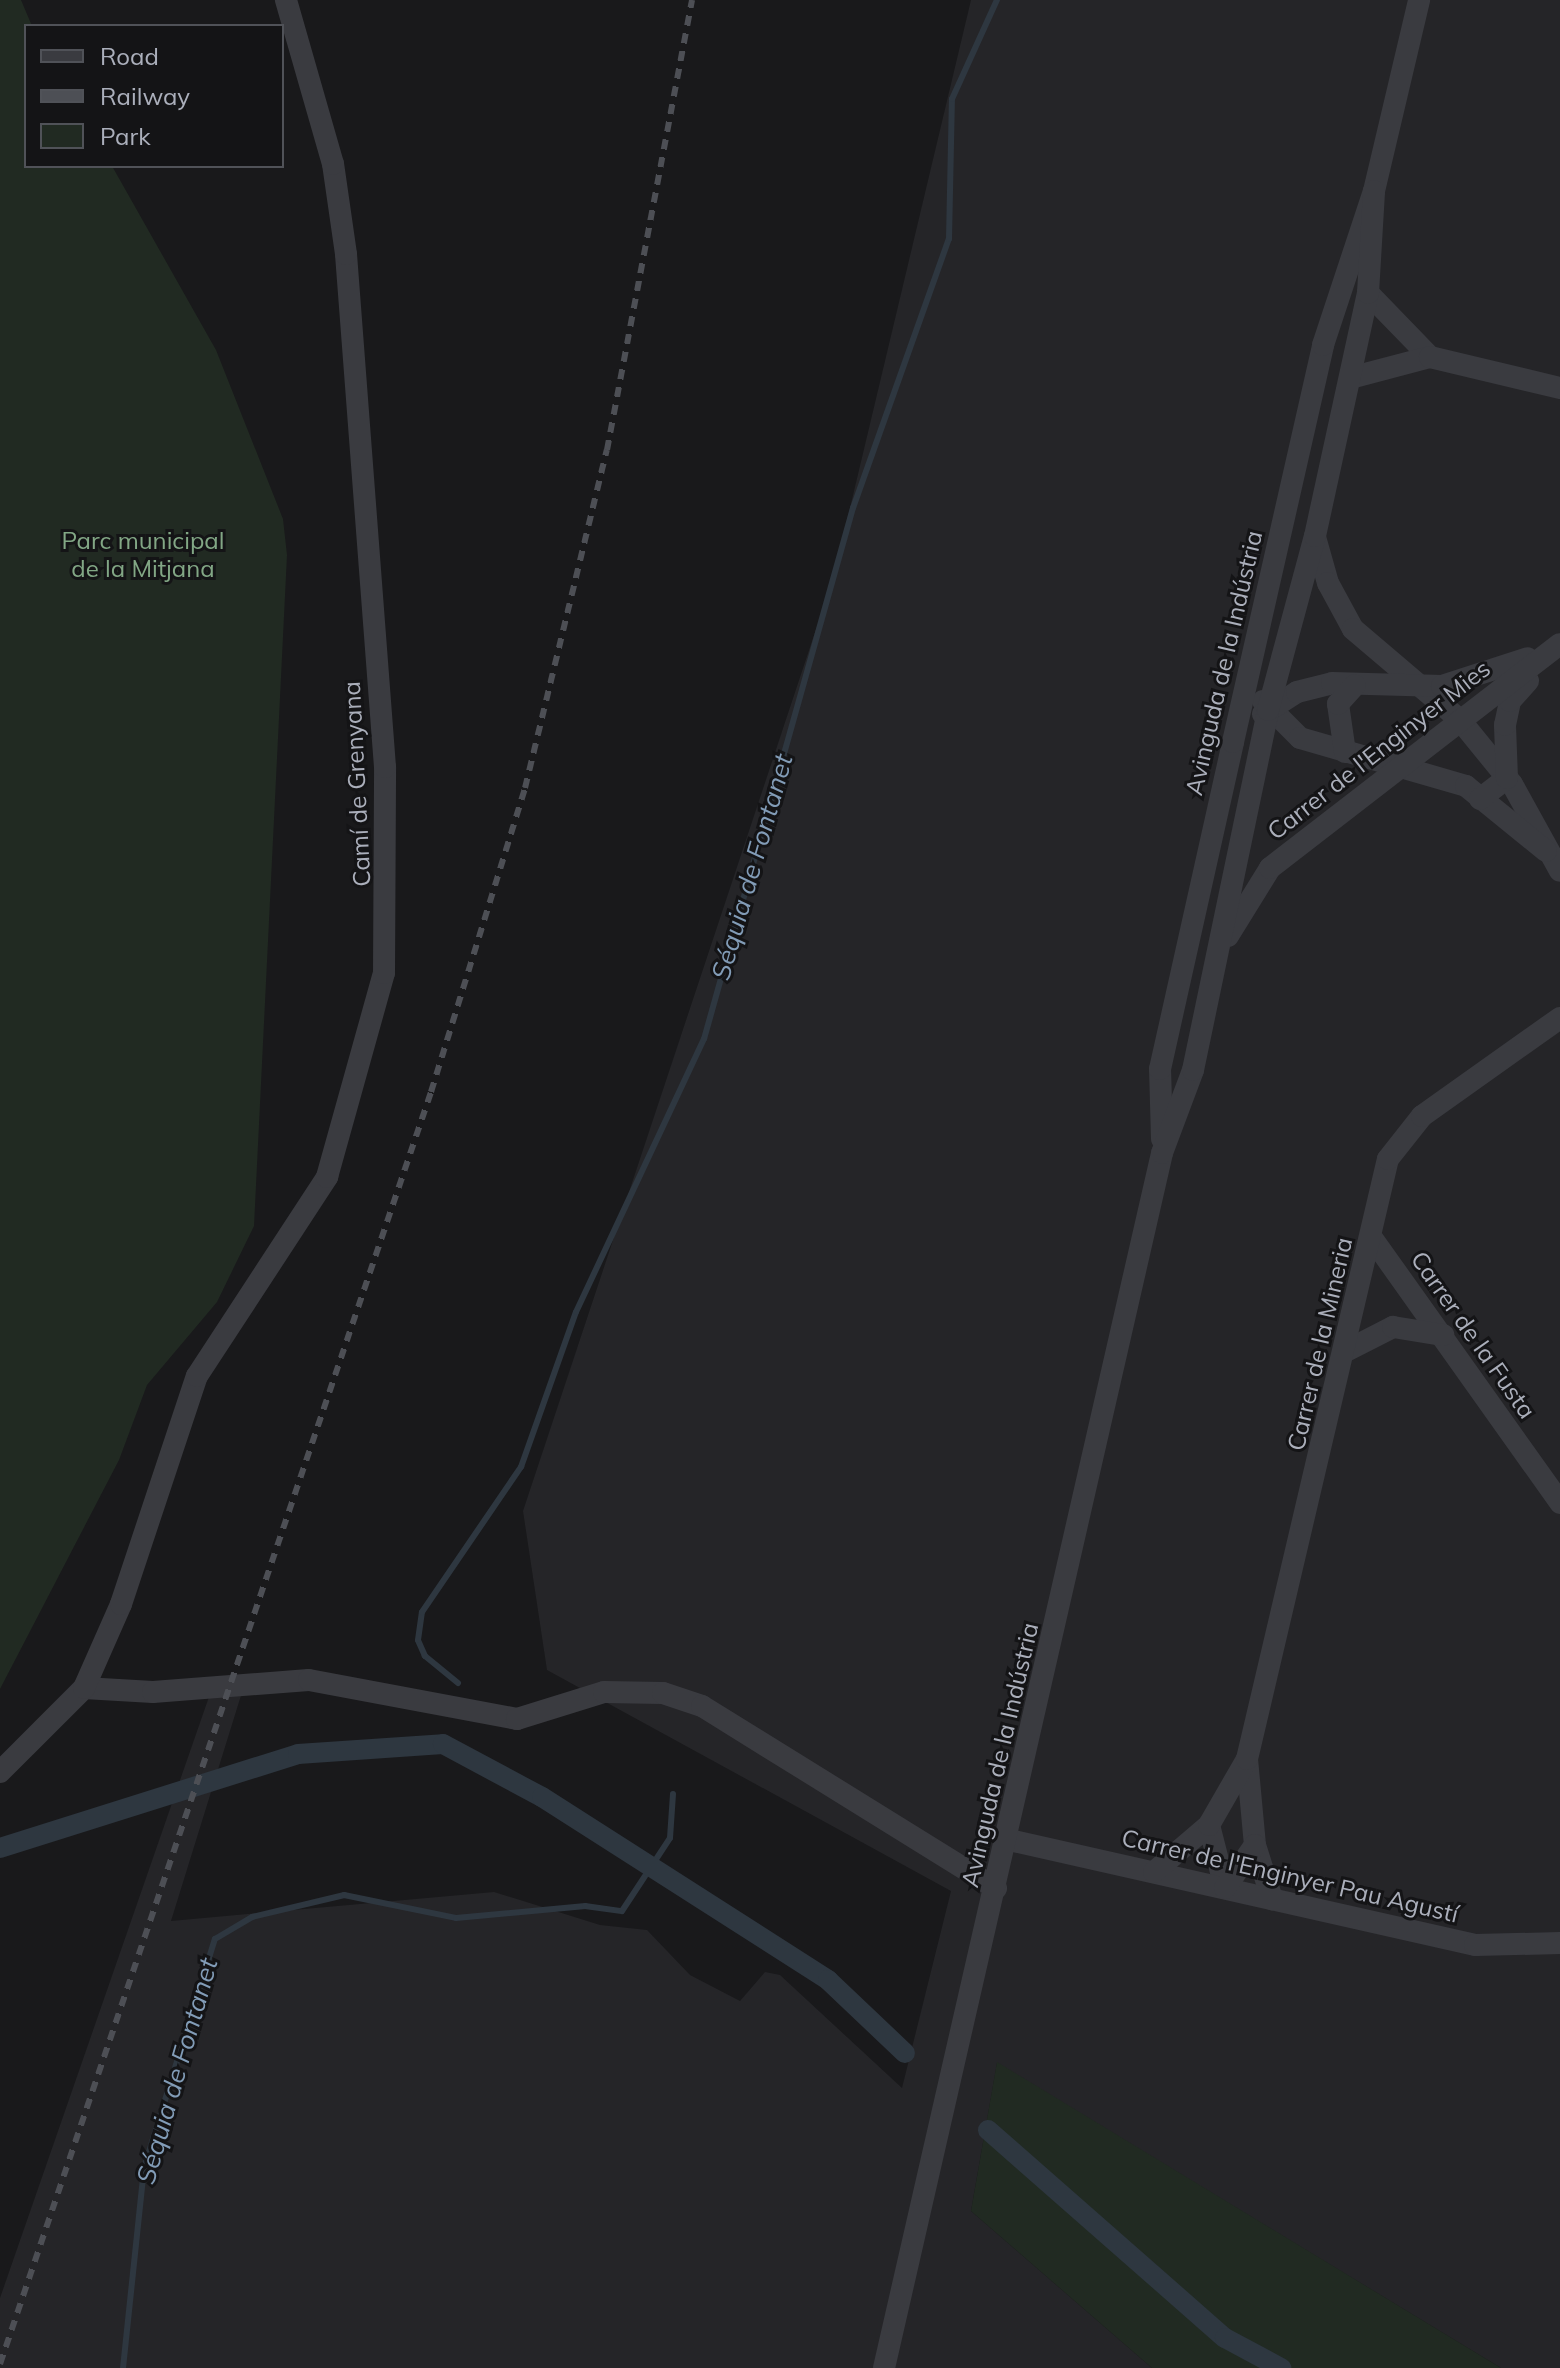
<!DOCTYPE html>
<html>
<head>
<meta charset="utf-8">
<style>
	body { margin:0 }
	#map { position:relative; width:1560px; height:2368px; overflow:hidden; background:#19191b; font-family:Mulish,sans-serif }
	div>[style] { position:absolute }
	.built>* { inset:0; background:#252528 }
	.green>* { inset:0; background:#212a22 }
	.stream>* { height:6px; margin:-3px; padding:0 3px; transform-origin:3px; border-radius:3px; background:#2e3740 }
	.canal>* { height:20px; margin:-10px; padding:0 10px; transform-origin:10px; border-radius:10px; background:#2e3740 }
	.minor>* { height:22px; margin:-11px; padding:0 11px; transform-origin:11px; border-radius:11px; background:#3a3b40 }
	.rail>* { height:6px; margin-top:-3px; transform-origin:0; background:repeating-linear-gradient(90deg,#4d4f55 0 10px,transparent 0 18px) }
	span { translate:-50% -50%; white-space:nowrap; text-align:center; line-height:1.15; -webkit-text-stroke:6px #141416; paint-order:stroke }
	.park-label { font-size:24px; color:#82a785 }
	.street-label { font-size:24px; color:#abafbb }
	.water-label { font-size:26px; color:#829cb7; font-style:italic }
	.legend { position:absolute; left:24px; top:24px; width:260px; height:144px; box-sizing:border-box; background:#141416; border:2px solid #505258; margin:0; padding:10px 14px; list-style:none; font-size:24px; color:#abafbb }
	.legend li { display:flex; align-items:center; gap:16px; height:40px }
	.legend b { width:40px; border:2px solid #505258 }
</style>
</head>
<body>
<div id="map">
	<div class="built">
		<i style="clip-path:polygon(971px 0,1560px 0,1560px 2368px,1501px 2368px,997px 2063px,971px 2211px,1152px 2368px,0 2368px,0 2298px,211px 1691px,243px 1689px,171px 1921px,494px 1892px,600px 1925px,647px 1930px,690px 1975px,740px 2001px,765px 1972px,780px 1975px,902px 2088px,951px 1891px,547px 1670px,523px 1511px,834px 575px)"></i>
	</div>
	<div class="green">
		<i style="clip-path:polygon(0 0,21px 0,32px 26px,26px 26px,26px 166px,112px 166px,216px 350px,283px 519px,287px 555px,254px 1226px,217px 1302px,147px 1385px,119px 1460px,0 1689px)"></i>
		<i style="clip-path:polygon(997px 2062px,1501px 2368px,1152px 2368px,971px 2211px)"></i>
	</div>
	<div class="stream">
		<i style="left:458px;top:1683px;width:43px;rotate:-140.7deg"></i>
		<i style="left:425px;top:1656px;width:17px;rotate:-114deg"></i>
		<i style="left:418px;top:1640px;width:28px;rotate:-82deg"></i>
		<i style="left:422px;top:1612px;width:176px;rotate:-55.7deg"></i>
		<i style="left:521px;top:1467px;width:164px;rotate:-70.5deg"></i>
		<i style="left:576px;top:1312px;width:302px;rotate:-64.9deg"></i>
		<i style="left:704px;top:1039px;width:552px;rotate:-74.33deg"></i>
		<i style="left:853px;top:508px;width:286px;rotate:-70.4deg"></i>
		<i style="left:949px;top:239px;width:140px;rotate:-88.8deg"></i>
		<i style="left:952px;top:99px;width:109px;rotate:-65.6deg"></i>
		<i style="left:123px;top:2368px;width:201px;rotate:-84deg"></i>
		<i style="left:144px;top:2168px;width:240px;rotate:-72.8deg"></i>
		<i style="left:215px;top:1939px;width:43px;rotate:-30.7deg"></i>
		<i style="left:252px;top:1917px;width:95px;rotate:-13.4deg"></i>
		<i style="left:344px;top:1895px;width:114px;rotate:11.6deg"></i>
		<i style="left:456px;top:1918px;width:130px;rotate:-5.3deg"></i>
		<i style="left:585px;top:1906px;width:37px;rotate:8deg"></i>
		<i style="left:622px;top:1911px;width:87px;rotate:-56.7deg"></i>
		<i style="left:670px;top:1838px;width:44px;rotate:-86.1deg"></i>
	</div>
	<div class="canal">
		<i style="left:0;top:1848px;width:312px;rotate:-17.5deg"></i>
		<i style="left:298px;top:1754px;width:145px;rotate:-3.9deg"></i>
		<i style="left:443px;top:1744px;width:112px;rotate:28.2deg"></i>
		<i style="left:542px;top:1797px;width:340px;rotate:32.6deg"></i>
		<i style="left:828px;top:1980px;width:106px;rotate:43.5deg"></i>
		<i style="left:988px;top:2130px;width:315px;rotate:41.3deg"></i>
		<i style="left:1225px;top:2338px;width:64px;rotate:28.2deg"></i>
	</div>
	<div class="minor">
		<i style="left:1368px;top:293px;width:89px;rotate:45.9deg"></i>
		<i style="left:1350px;top:378px;width:83px;rotate:-14.7deg"></i>
		<i style="left:1430px;top:357px;width:134px;rotate:13.4deg"></i>
		<i style="left:1315px;top:537px;width:48px;rotate:74.2deg"></i>
		<i style="left:1328px;top:583px;width:52px;rotate:61.5deg"></i>
		<i style="left:1353px;top:629px;width:140px;rotate:40.4deg"></i>
		<i style="left:1460px;top:720px;width:82px;rotate:50.9deg"></i>
		<i style="left:1512px;top:784px;width:99px;rotate:61.1deg"></i>
		<i style="left:1263px;top:701px;width:52px;rotate:45deg"></i>
		<i style="left:1300px;top:738px;width:173px;rotate:16.1deg"></i>
		<i style="left:1466px;top:786px;width:103px;rotate:39.1deg"></i>
		<i style="left:1263px;top:714px;width:40px;rotate:-32.9deg"></i>
		<i style="left:1297px;top:692px;width:36px;rotate:-14deg"></i>
		<i style="left:1332px;top:683px;width:110px;rotate:1.6deg"></i>
		<i style="left:1442px;top:686px;width:90px;rotate:-18deg"></i>
		<i style="left:1345px;top:752px;width:49px;rotate:-98.3deg"></i>
		<i style="left:1338px;top:704px;width:25px;rotate:-48deg"></i>
		<i style="left:1480px;top:799px;width:34px;rotate:-38deg"></i>
		<i style="left:1507px;top:778px;width:53px;rotate:-92.2deg"></i>
		<i style="left:1505px;top:725px;width:25px;rotate:-78deg"></i>
		<i style="left:1510px;top:701px;width:27px;rotate:-48deg"></i>
		<i style="left:1228px;top:936px;width:80px;rotate:-58.3deg"></i>
		<i style="left:1270px;top:868px;width:366px;rotate:-37.7deg"></i>
		<i style="left:1162px;top:1139px;width:70px;rotate:-91.6deg"></i>
		<i style="left:1160px;top:1069px;width:335px;rotate:-77.4deg"></i>
		<i style="left:1233px;top:742px;width:407px;rotate:-77.2deg"></i>
		<i style="left:1323px;top:345px;width:162px;rotate:-71.7deg"></i>
		<i style="left:1374px;top:191px;width:196px;rotate:-76.7deg"></i>
		<i style="left:1372px;top:1238px;width:325px;rotate:54.6deg"></i>
		<i style="left:1346px;top:1351px;width:53px;rotate:-27.1deg"></i>
		<i style="left:1393px;top:1327px;width:51px;rotate:9.1deg"></i>
		<i style="left:84px;top:1688px;width:69px;rotate:3.3deg"></i>
		<i style="left:153px;top:1692px;width:156px;rotate:-4.4deg"></i>
		<i style="left:309px;top:1680px;width:212px;rotate:10.6deg"></i>
		<i style="left:517px;top:1719px;width:91px;rotate:-17.2deg"></i>
		<i style="left:604px;top:1692px;width:59px;rotate:1deg"></i>
		<i style="left:663px;top:1693px;width:41px;rotate:18.4deg"></i>
		<i style="left:702px;top:1706px;width:346px;rotate:31.8deg"></i>
		<i style="left:1247px;top:1759px;width:86px;rotate:84.7deg"></i>
		<i style="left:1255px;top:1845px;width:57px;rotate:72.5deg"></i>
		<i style="left:0;top:1772px;width:119px;rotate:-45deg"></i>
		<i style="left:84px;top:1688px;width:92px;rotate:-66.2deg"></i>
		<i style="left:121px;top:1604px;width:240px;rotate:-71.6deg"></i>
		<i style="left:197px;top:1376px;width:238px;rotate:-56.8deg"></i>
		<i style="left:327px;top:1177px;width:212px;rotate:-74.4deg"></i>
		<i style="left:384px;top:973px;width:206px;rotate:-89.7deg"></i>
		<i style="left:385px;top:767px;width:514px;rotate:-94.35deg"></i>
		<i style="left:346px;top:254px;width:91px;rotate:-98.2deg"></i>
		<i style="left:333px;top:164px;width:171px;rotate:-106deg"></i>
		<i style="left:1209px;top:1825px;width:65px;rotate:75.7deg"></i>
		<i style="left:1009px;top:1840px;width:478px;rotate:12.7deg"></i>
		<i style="left:1475px;top:1945px;width:85px;rotate:-1.3deg"></i>
		<i style="left:1154px;top:1872px;width:72px;rotate:-40.5deg"></i>
		<i style="left:1209px;top:1825px;width:76px;rotate:-60.1deg"></i>
		<i style="left:1247px;top:1759px;width:616px;rotate:-76.78deg"></i>
		<i style="left:1388px;top:1159px;width:55px;rotate:-51.7deg"></i>
		<i style="left:1422px;top:1116px;width:169px;rotate:-35.4deg"></i>
		<i style="left:1225px;top:1888px;width:52px;rotate:-55.1deg"></i>
		<i style="left:884px;top:2368px;width:1246px;rotate:-77.11deg"></i>
		<i style="left:1162px;top:1153px;width:89px;rotate:-69.5deg"></i>
		<i style="left:1193px;top:1070px;width:368px;rotate:-78.2deg"></i>
		<i style="left:1268px;top:710px;width:180px;rotate:-74.9deg"></i>
		<i style="left:1315px;top:536px;width:249px;rotate:-77.7deg"></i>
		<i style="left:1368px;top:293px;width:102px;rotate:-86.6deg"></i>
	</div>
	<div class="rail">
		<i style="left:0;top:2364px;width:1343px;rotate:-71.28deg"></i>
		<i style="left:431px;top:1092px;width:318px;rotate:-72.8deg"></i>
		<i style="left:525px;top:788px;width:348px;rotate:-76.4deg"></i>
		<i style="left:607px;top:450px;width:458px;rotate:-79.3deg"></i>
	</div>
	<div class="park-label">
		<span style="left:143px;top:555px">Parc municipal<br>de la Mitjana</span>
	</div>
	<div class="street-label">
		<span style="left:1224px;top:663px;rotate:-77deg">Avinguda de la Indústria</span>
		<span style="left:1379px;top:750px;rotate:-38deg">Carrer de l'Enginyer Mies</span>
		<span style="left:357px;top:784px;rotate:-93deg">Camí de Grenyana</span>
		<span style="left:1473px;top:1335px;rotate:55deg">Carrer de la Fusta</span>
		<span style="left:1320px;top:1344px;rotate:-77deg">Carrer de la Mineria</span>
		<span style="left:1000px;top:1755px;rotate:-77deg">Avinguda de la Indústria</span>
		<span style="left:1290px;top:1876px;rotate:13deg">Carrer de l'Enginyer Pau Agustí</span>
	</div>
	<div class="water-label">
		<span style="left:752px;top:867px;rotate:-74deg">Séquia de Fontanet</span>
		<span style="left:177px;top:2071px;rotate:-74deg">Séquia de Fontanet</span>
	</div>
	<ul class="legend">
	<li><b style="height:10px;background:#3a3b40"></b>Road</li>
	<li><b style="height:10px;background:#4d4f55"></b>Railway</li>
	<li><b style="height:22px;background:#212a22"></b>Park</li>
	</ul>
</div>
</body>
</html>
